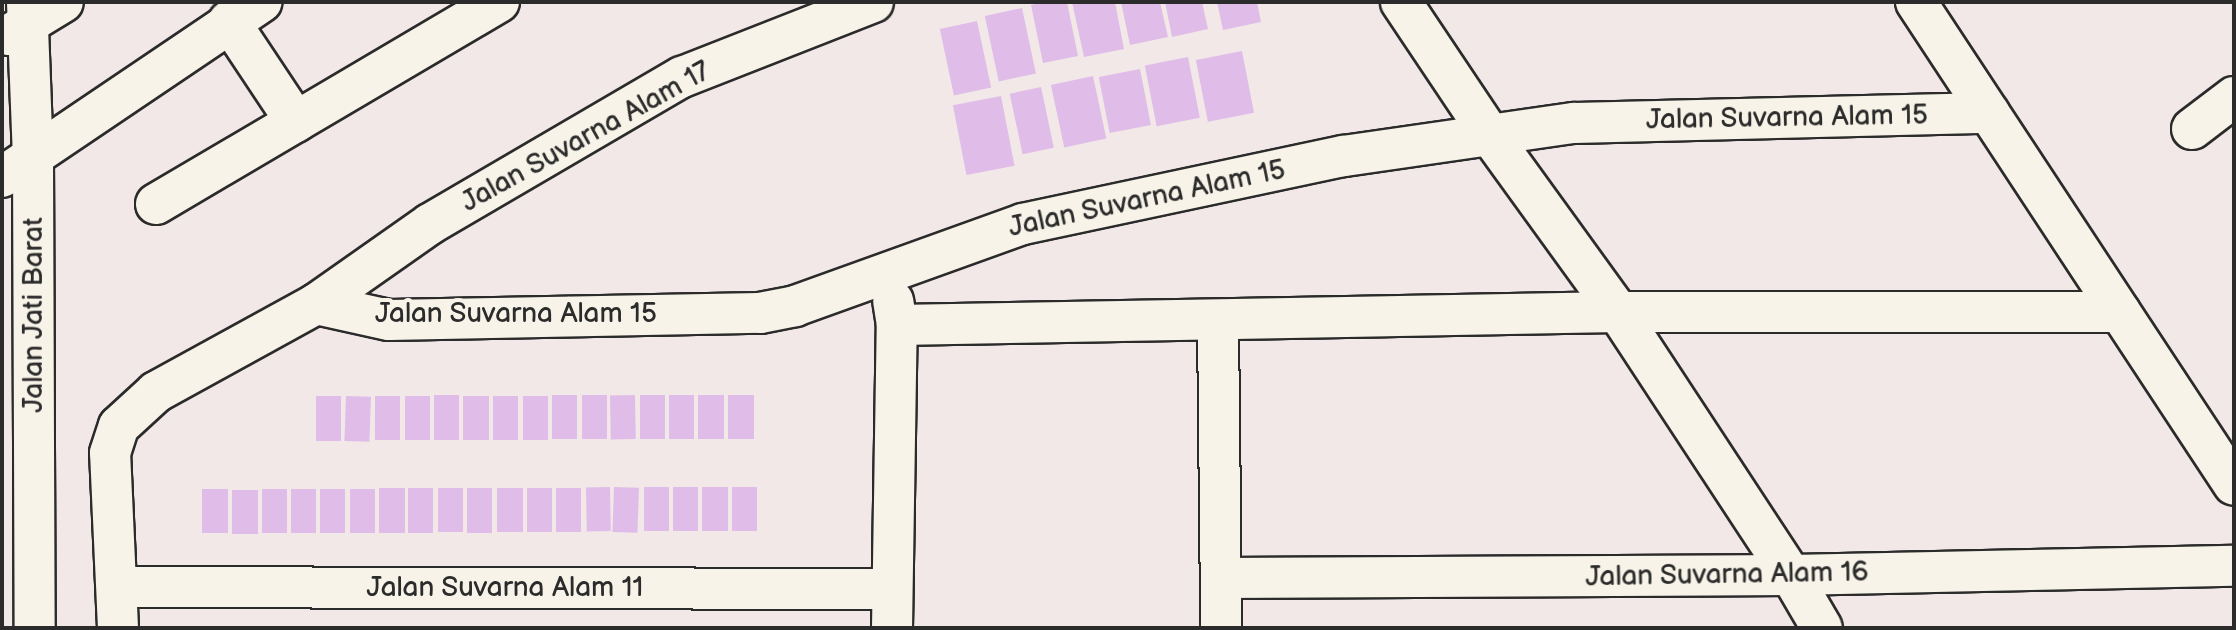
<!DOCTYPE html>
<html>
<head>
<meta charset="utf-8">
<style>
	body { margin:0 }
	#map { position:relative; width:2236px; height:630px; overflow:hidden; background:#f2e8e8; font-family:"Balsamiq Sans",sans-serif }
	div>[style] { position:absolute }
	.building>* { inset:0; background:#dfbde8; transform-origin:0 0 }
	.roads { filter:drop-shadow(2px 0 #2b2b2b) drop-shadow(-2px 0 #2b2b2b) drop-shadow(0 2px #2b2b2b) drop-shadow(0 -2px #2b2b2b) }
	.minor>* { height:40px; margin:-20px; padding:0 20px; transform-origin:20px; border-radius:20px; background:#f7f3e8 }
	span { translate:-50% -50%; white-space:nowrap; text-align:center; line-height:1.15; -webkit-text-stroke:8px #f7f3e8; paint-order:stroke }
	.street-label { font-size:28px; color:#2b2b2b }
	.frame { position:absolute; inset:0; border:4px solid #2b2b2b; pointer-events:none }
</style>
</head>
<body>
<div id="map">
	<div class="building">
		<i style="clip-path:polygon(1043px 2px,1067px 2px,1078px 56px,1043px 63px,1031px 5px)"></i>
		<i style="clip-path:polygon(1072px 2px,1115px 2px,1124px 49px,1084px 57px)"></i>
		<i style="clip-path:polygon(1121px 2px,1160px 2px,1168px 37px,1130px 45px)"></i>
		<i style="clip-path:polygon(1165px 2px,1202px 2px,1208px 29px,1172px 37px)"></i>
		<i style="clip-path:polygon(1217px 2px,1257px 2px,1261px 22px,1223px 30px)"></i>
		<i style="left:1022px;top:8px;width:67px;height:38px;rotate:78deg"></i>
		<i style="left:977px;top:21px;width:68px;height:38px;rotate:78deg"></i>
		<i style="left:1242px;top:51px;width:63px;height:47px;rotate:79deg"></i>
		<i style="left:1188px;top:57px;width:62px;height:44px;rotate:79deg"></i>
		<i style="left:1140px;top:69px;width:57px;height:42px;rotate:79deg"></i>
		<i style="left:1093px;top:76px;width:64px;height:43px;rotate:78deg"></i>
		<i style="left:1041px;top:87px;width:62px;height:32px;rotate:78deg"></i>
		<i style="left:1001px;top:96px;width:71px;height:49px;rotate:79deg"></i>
		<i style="left:459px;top:395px;width:45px;height:25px;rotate:90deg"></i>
		<i style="left:577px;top:395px;width:44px;height:25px;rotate:90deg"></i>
		<i style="left:582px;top:395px;width:25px;height:44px"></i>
		<i style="left:635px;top:395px;width:44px;height:25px;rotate:89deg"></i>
		<i style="left:640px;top:395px;width:25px;height:44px"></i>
		<i style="left:669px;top:395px;width:25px;height:44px"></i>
		<i style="left:698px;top:395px;width:26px;height:44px"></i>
		<i style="left:728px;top:395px;width:26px;height:44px"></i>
		<i style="left:316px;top:396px;width:25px;height:45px"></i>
		<i style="left:346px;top:396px;width:25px;height:45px;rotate:2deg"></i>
		<i style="left:375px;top:396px;width:25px;height:44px"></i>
		<i style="left:405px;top:396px;width:25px;height:44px"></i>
		<i style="left:463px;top:396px;width:26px;height:44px"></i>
		<i style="left:493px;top:396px;width:25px;height:44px"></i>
		<i style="left:523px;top:396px;width:25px;height:44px"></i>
		<i style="left:610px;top:487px;width:44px;height:24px;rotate:89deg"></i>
		<i style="left:614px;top:487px;width:25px;height:45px;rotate:2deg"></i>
		<i style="left:644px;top:487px;width:25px;height:44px"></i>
		<i style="left:673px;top:487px;width:25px;height:44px"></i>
		<i style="left:702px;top:487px;width:26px;height:44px"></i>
		<i style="left:732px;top:487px;width:25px;height:44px"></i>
		<i style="left:405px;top:488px;width:45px;height:26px;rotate:90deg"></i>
		<i style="left:408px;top:488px;width:25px;height:45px"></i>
		<i style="left:438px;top:488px;width:25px;height:44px"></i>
		<i style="left:467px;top:488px;width:25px;height:45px"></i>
		<i style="left:497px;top:488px;width:26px;height:44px"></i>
		<i style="left:527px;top:488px;width:25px;height:44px"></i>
		<i style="left:556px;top:488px;width:25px;height:44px"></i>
		<i style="left:228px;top:489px;width:44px;height:26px;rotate:90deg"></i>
		<i style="left:262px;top:489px;width:25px;height:44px"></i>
		<i style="left:291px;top:489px;width:25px;height:44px"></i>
		<i style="left:320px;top:489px;width:25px;height:44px"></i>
		<i style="left:350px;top:489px;width:25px;height:44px"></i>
		<i style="left:232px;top:490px;width:26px;height:44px"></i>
	</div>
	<div class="roads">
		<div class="minor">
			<i style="left:27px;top:2px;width:155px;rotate:87.8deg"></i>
			<i style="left:33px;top:157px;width:471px;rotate:89.8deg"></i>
			<i style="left:1401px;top:2px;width:160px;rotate:56.2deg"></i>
			<i style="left:1490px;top:135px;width:218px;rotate:54.1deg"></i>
			<i style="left:1618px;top:312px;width:315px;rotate:56.7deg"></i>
			<i style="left:1791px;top:575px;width:61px;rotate:59.7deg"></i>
			<i style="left:1916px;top:2px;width:578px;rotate:56.64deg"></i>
			<i style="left:229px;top:21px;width:121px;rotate:56.4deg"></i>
			<i style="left:9px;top:35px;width:63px;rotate:-31.4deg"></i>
			<i style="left:2192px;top:129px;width:53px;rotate:-37.3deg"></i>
			<i style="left:2px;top:177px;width:313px;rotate:-34deg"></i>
			<i style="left:156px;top:204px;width:398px;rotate:-30.5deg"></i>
			<i style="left:316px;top:304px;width:75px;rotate:12.4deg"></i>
			<i style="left:389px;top:320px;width:371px;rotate:-1.1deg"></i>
			<i style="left:760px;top:313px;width:36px;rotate:-11deg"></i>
			<i style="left:795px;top:306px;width:242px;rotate:-19.8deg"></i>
			<i style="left:1023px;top:224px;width:328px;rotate:-12deg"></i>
			<i style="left:1344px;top:156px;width:232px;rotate:-8.2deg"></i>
			<i style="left:1574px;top:123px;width:415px;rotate:-1.4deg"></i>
			<i style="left:1218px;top:322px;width:306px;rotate:89.4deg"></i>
			<i style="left:897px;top:325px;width:721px;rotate:-1.03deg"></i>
			<i style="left:1618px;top:312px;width:502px"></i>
			<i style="left:1221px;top:578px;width:570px;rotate:-0.3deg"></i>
			<i style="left:1791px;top:575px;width:443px;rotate:-1.2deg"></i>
			<i style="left:118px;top:587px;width:773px;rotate:0.15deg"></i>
			<i style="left:118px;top:628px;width:175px;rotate:-92.6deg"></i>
			<i style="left:110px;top:453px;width:28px;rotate:-72deg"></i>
			<i style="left:119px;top:426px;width:50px;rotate:-42.6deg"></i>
			<i style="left:156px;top:392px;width:183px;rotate:-28.8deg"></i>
			<i style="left:316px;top:304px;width:139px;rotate:-35.1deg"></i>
			<i style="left:430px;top:224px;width:292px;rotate:-30.3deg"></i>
			<i style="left:682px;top:77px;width:205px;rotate:-21.4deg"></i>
			<i style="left:892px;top:628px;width:303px;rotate:-89.1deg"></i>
			<i style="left:897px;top:325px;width:24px;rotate:-99deg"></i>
		</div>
	</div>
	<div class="street-label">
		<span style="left:1787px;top:118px;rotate:-1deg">Jalan Suvarna Alam 15</span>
		<span style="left:586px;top:137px;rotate:-29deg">Jalan Suvarna Alam 17</span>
		<span style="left:1147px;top:199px;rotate:-12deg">Jalan Suvarna Alam 15</span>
		<span style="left:516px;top:314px">Jalan Suvarna Alam 15</span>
		<span style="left:34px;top:315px;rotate:-90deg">Jalan Jati Barat</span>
		<span style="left:1727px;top:575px;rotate:-1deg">Jalan Suvarna Alam 16</span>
		<span style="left:505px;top:588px">Jalan Suvarna Alam 11</span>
	</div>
	<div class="frame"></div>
</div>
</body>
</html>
